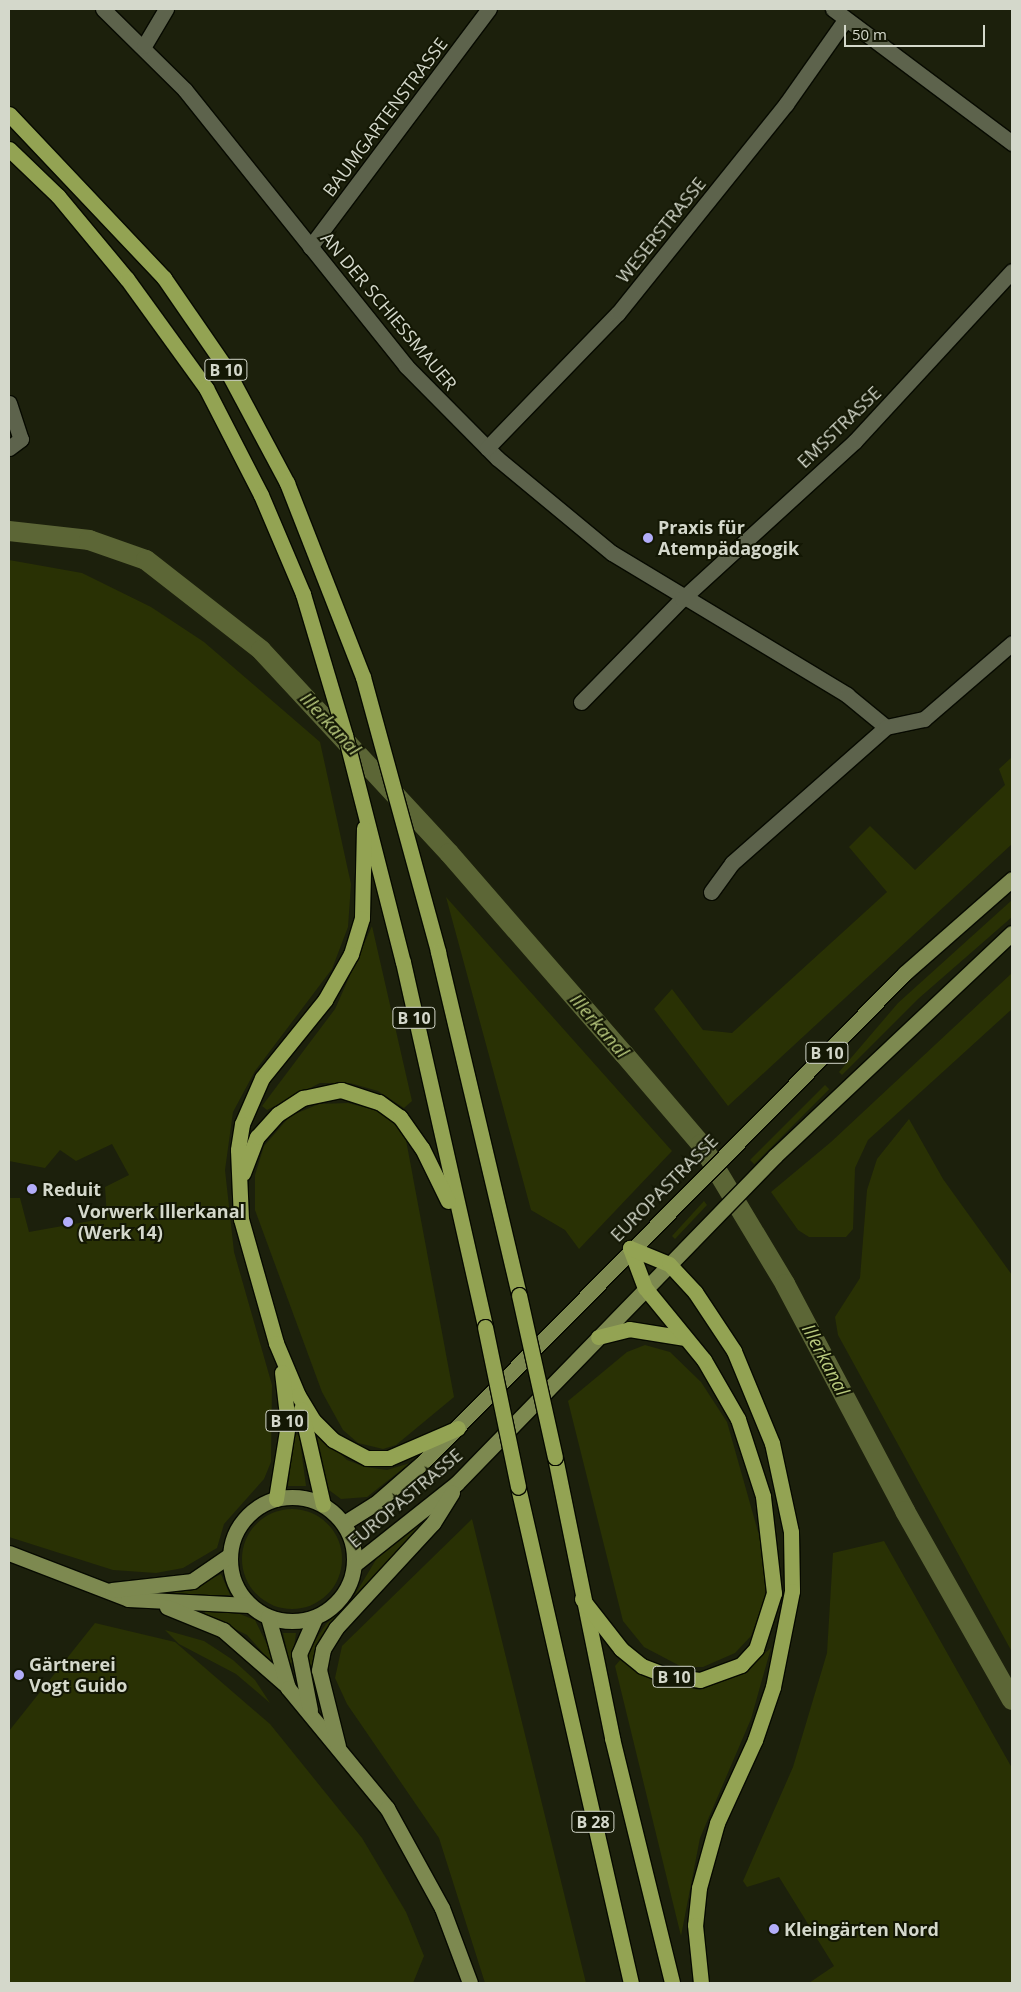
<!DOCTYPE html>
<html>
<head>
<meta charset="utf-8">
<style>
	body { margin:0 }
	#map { position:relative; width:1021px; height:1992px; overflow:hidden; background:#1c200c; font-family:"Open Sans",sans-serif }
	div>[style] { position:absolute }
	.green>* { inset:0; background:#293104; transform-origin:0 0 }
	.round { border-radius:50% }
	.canal>* { height:20px; margin:-10px; padding:0 10px; transform-origin:10px; border-radius:10px; background:#5c6636 }
	.roads { filter:drop-shadow(1px 0 #070a00) drop-shadow(-1px 0 #070a00) drop-shadow(0 1px #070a00) drop-shadow(0 -1px #070a00) }
	.minor>* { height:15px; margin:-7.5px; padding:0 7.5px; transform-origin:7.5px; border-radius:7.5px; background:#5d634c }
	.major>* { height:15px; margin:-7.5px; padding:0 7.5px; transform-origin:7.5px; border-radius:7.5px; background:#7d8950 }
	.major>.ring { margin:-7.5px; padding:0; box-sizing:content-box; background:none; border:15px solid #7d8950; border-radius:50% }
	.highway>* { height:15px; margin:-7.5px; padding:0 7.5px; transform-origin:7.5px; border-radius:7.5px; background:#93a353 }
	.bridges { filter:drop-shadow(1px 0 #070a00) drop-shadow(-1px 0 #070a00) drop-shadow(0 1px #070a00) drop-shadow(0 -1px #070a00) }
	.highway-bridge>* { height:15px; margin:-7.5px; padding:0 7.5px; transform-origin:7.5px; border-radius:7.5px; background:#93a353 }
	.dots>* { width:14px; height:14px; translate:-50% -50%; box-sizing:border-box; border:2px solid #131704; border-radius:50% }
	span { translate:-50% -50%; white-space:nowrap; text-align:center; line-height:1.15; -webkit-text-stroke:4px #131704; paint-order:stroke }
	.shield-label span { padding:1px 4px; background:#131704; border:1px solid; border-radius:4px; -webkit-text-stroke-width:0 }
	.shield-label { font-size:16px; color:#d4d8cb; font-weight:700 }
	.street-label { font-size:18px; color:#d4d8cb }
	.poi-label { font-size:18px; color:#d4d8cb; font-weight:700 }
	.left { translate:0 -50%; text-align:left }
	.water-label { font-size:19px; color:#b9ca7e; font-style:italic }
	.frame { position:absolute; inset:0; border:10px solid #d4d8cb; pointer-events:none }
	.scale { position:absolute; left:844px; top:25px; width:141px; height:22px; box-sizing:border-box; border:2px solid #d4d8cb; border-top:0; padding-left:6px; font-size:15px; line-height:18px; white-space:nowrap; color:#d4d8cb; -webkit-text-stroke:4px #131704; paint-order:stroke }
</style>
</head>
<body>
<div id="map">
	<div class="green">
		<i style="clip-path:polygon(9px 560px,82px 573px,151px 607px,204px 642px,320px 742px,351px 884px,348px 927px,332px 969px,255px 1071px,233px 1112px,225px 1170px,234px 1252px,272px 1385px,271px 1462px,264px 1479px,224px 1524px,217px 1548px,183px 1568px,156px 1573px,113px 1570px,9px 1537px,9px 1198px,20px 1198px,29px 1232px,107px 1218px,105px 1187px,129px 1175px,112px 1144px,76px 1161px,60px 1150px,45px 1168px,9px 1161px)"></i>
		<i style="clip-path:polygon(1012px 757px,1012px 844px,728px 1106px,654px 1009px,672px 989px,703px 1030px,732px 1033px,887px 892px,849px 847px,870px 826px,915px 870px,1005px 785px,999px 769px)"></i>
		<i style="clip-path:polygon(446px 897px,672px 1151px,579px 1249px,565px 1230px,531px 1210px)"></i>
		<i style="clip-path:polygon(1012px 900px,1012px 917px,918px 999px,842px 1075px,839px 1072px,898px 1003px)"></i>
		<i style="clip-path:polygon(372px 926px,412px 1101px,404px 1108px,378px 1091px,350px 1083px,320px 1083px,267px 1110px,262px 1106px,335px 1009px)"></i>
		<i style="clip-path:polygon(1012px 973px,1012px 1009px,868px 1140px,855px 1168px,853px 1229px,846px 1237px,809px 1237px,798px 1230px,771px 1192px,831px 1142px)"></i>
		<i style="left:825px;top:1085px;width:6px;height:106px;rotate:45deg"></i>
		<i style="clip-path:polygon(348px 1103px,375px 1110px,397px 1125px,406px 1140px,454px 1397px,396px 1445px,383px 1449px,358px 1443px,343px 1430px,322px 1392px,255px 1210px,255px 1175px,264px 1146px,290px 1116px,319px 1104px)"></i>
		<i style="clip-path:polygon(909px 1119px,943px 1179px,1012px 1275px,1012px 1652px,838px 1335px,835px 1317px,860px 1278px,867px 1190px,877px 1159px)"></i>
		<i style="clip-path:polygon(704px 1201px,707px 1205px,675px 1239px,672px 1236px)"></i>
		<i style="clip-path:polygon(645px 1345px,670px 1352px,701px 1382px,727px 1422px,766px 1560px,767px 1592px,751px 1636px,735px 1653px,703px 1667px,682px 1667px,644px 1647px,623px 1621px,568px 1401px,627px 1352px)"></i>
		<i style="clip-path:polygon(316px 1431px,347px 1460px,365px 1467px,387px 1470px,410px 1463px,367px 1497px,341px 1499px,329px 1490px)"></i>
		<i style="clip-path:polygon(299px 1434px,306px 1486px,288px 1486px,295px 1435px)"></i>
		<i class="round" style="left:242px;top:1509px;width:100px;height:100px"></i>
		<i style="clip-path:polygon(434px 1510px,320px 1641px,313px 1657px,313px 1672px,322px 1708px,307px 1668px,310px 1648px,326px 1624px,348px 1606px,377px 1558px)"></i>
		<i style="clip-path:polygon(472px 1519px,586px 1983px,485px 1983px,439px 1838px,347px 1704px,335px 1678px,342px 1646px)"></i>
		<i style="clip-path:polygon(884px 1541px,1012px 1768px,1012px 1983px,809px 1983px,834px 1966px,779px 1877px,747px 1887px,743px 1881px,793px 1767px,827px 1653px,833px 1553px)"></i>
		<i style="clip-path:polygon(221px 1574px,230px 1595px,159px 1597px,159px 1593px,195px 1587px)"></i>
		<i style="clip-path:polygon(205px 1610px,230px 1610px,255px 1620px,276px 1663px,273px 1664px,247px 1635px,205px 1614px)"></i>
		<i style="clip-path:polygon(95px 1623px,175px 1642px,270px 1724px,362px 1838px,406px 1912px,424px 1956px,413px 1983px,9px 1983px,9px 1731px)"></i>
		<i style="clip-path:polygon(165px 1630px,204px 1641px,233px 1660px,255px 1680px,270px 1703px,236px 1674px,179px 1644px)"></i>
		<i style="clip-path:polygon(283px 1633px,296px 1633px,291px 1667px)"></i>
		<i style="clip-path:polygon(771px 1648px,751px 1719px,700px 1838px,681px 1936px,615px 1666px,621px 1659px,653px 1680px,700px 1690px,740px 1674px)"></i>
	</div>
	<div class="canal">
		<i style="left:9px;top:531px;width:81px;rotate:6.4deg"></i>
		<i style="left:89px;top:540px;width:60px;rotate:19.3deg"></i>
		<i style="left:146px;top:560px;width:146px;rotate:38deg"></i>
		<i style="left:261px;top:650px;width:277px;rotate:47.2deg"></i>
		<i style="left:449px;top:853px;width:267px;rotate:49deg"></i>
		<i style="left:624px;top:1054px;width:118px;rotate:49.5deg"></i>
		<i style="left:701px;top:1144px;width:163px;rotate:59deg"></i>
		<i style="left:785px;top:1284px;width:257px;rotate:62.1deg"></i>
		<i style="left:905px;top:1511px;width:217px;rotate:60.5deg"></i>
	</div>
	<div class="roads">
		<div class="minor">
			<i style="left:103px;top:9px;width:115px;rotate:44.6deg"></i>
			<i style="left:185px;top:90px;width:354px;rotate:51.3deg"></i>
			<i style="left:406px;top:366px;width:129px;rotate:45.3deg"></i>
			<i style="left:497px;top:458px;width:149px;rotate:39.6deg"></i>
			<i style="left:612px;top:553px;width:275px;rotate:31.1deg"></i>
			<i style="left:847px;top:695px;width:50px;rotate:39.4deg"></i>
			<i style="left:833px;top:9px;width:224px;rotate:36.8deg"></i>
			<i style="left:144px;top:46px;width:43px;rotate:-59.3deg"></i>
			<i style="left:310px;top:247px;width:298px;rotate:-53.1deg"></i>
			<i style="left:9px;top:403px;width:38px;rotate:72deg"></i>
			<i style="left:21px;top:439px;width:15px;rotate:143deg"></i>
			<i style="left:487px;top:448px;width:188px;rotate:-45.9deg"></i>
			<i style="left:618px;top:313px;width:268px;rotate:-51.2deg"></i>
			<i style="left:786px;top:104px;width:103px;rotate:-54.9deg"></i>
			<i style="left:581px;top:702px;width:144px;rotate:-45.6deg"></i>
			<i style="left:682px;top:599px;width:234px;rotate:-42.4deg"></i>
			<i style="left:855px;top:441px;width:231px;rotate:-47.3deg"></i>
			<i style="left:711px;top:892px;width:36px;rotate:-54deg"></i>
			<i style="left:732px;top:863px;width:205px;rotate:-41.4deg"></i>
			<i style="left:886px;top:727px;width:39px;rotate:-12deg"></i>
			<i style="left:924px;top:719px;width:116px;rotate:-40.8deg"></i>
		</div>
		<div class="major">
			<i class="ring" style="left:230px;top:1497px;width:109px;height:109px"></i>
			<i style="left:344px;top:1523px;width:36px;rotate:-32deg"></i>
			<i style="left:375px;top:1504px;width:61px;rotate:-41deg"></i>
			<i style="left:421px;top:1464px;width:689px;rotate:-45.41deg"></i>
			<i style="left:905px;top:973px;width:142px;rotate:-41.3deg"></i>
			<i style="left:9px;top:1553px;width:128px;rotate:21.1deg"></i>
			<i style="left:128px;top:1599px;width:121px;rotate:2.8deg"></i>
			<i style="left:355px;top:1564px;width:129px;rotate:-38.4deg"></i>
			<i style="left:456px;top:1484px;width:458px;rotate:-45.8deg"></i>
			<i style="left:775px;top:1156px;width:325px;rotate:-43.3deg"></i>
			<i style="left:112px;top:1590px;width:81px;rotate:-6.4deg"></i>
			<i style="left:192px;top:1581px;width:46px;rotate:-34.4deg"></i>
			<i style="left:167px;top:1607px;width:61px;rotate:22.3deg"></i>
			<i style="left:223px;top:1630px;width:86px;rotate:41.2deg"></i>
			<i style="left:268px;top:1617px;width:74px;rotate:74.3deg"></i>
			<i style="left:288px;top:1688px;width:156px;rotate:50.5deg"></i>
			<i style="left:387px;top:1808px;width:114px;rotate:61.2deg"></i>
			<i style="left:442px;top:1908px;width:80px;rotate:69.5deg"></i>
			<i style="left:310px;top:1710px;width:57px;rotate:-101.1deg"></i>
			<i style="left:299px;top:1654px;width:39px;rotate:-66deg"></i>
			<i style="left:338px;top:1746px;width:78px;rotate:-104deg"></i>
			<i style="left:319px;top:1670px;width:21px;rotate:-79deg"></i>
			<i style="left:323px;top:1649px;width:25px;rotate:-58deg"></i>
			<i style="left:336px;top:1628px;width:143px;rotate:-47.3deg"></i>
			<i style="left:433px;top:1523px;width:36px;rotate:-58deg"></i>
		</div>
		<div class="highway">
			<i style="left:9px;top:114px;width:226px;rotate:46.6deg"></i>
			<i style="left:164px;top:278px;width:106px;rotate:55.4deg"></i>
			<i style="left:224px;top:365px;width:134px;rotate:61.9deg"></i>
			<i style="left:287px;top:483px;width:208px;rotate:68.6deg"></i>
			<i style="left:363px;top:677px;width:285px;rotate:74.7deg"></i>
			<i style="left:438px;top:952px;width:352px;rotate:76.7deg"></i>
			<i style="left:9px;top:149px;width:68px;rotate:43.8deg"></i>
			<i style="left:58px;top:196px;width:108px;rotate:50.3deg"></i>
			<i style="left:127px;top:279px;width:135px;rotate:54.1deg"></i>
			<i style="left:206px;top:388px;width:120px;rotate:62.8deg"></i>
			<i style="left:261px;top:495px;width:108px;rotate:67deg"></i>
			<i style="left:303px;top:594px;width:147px;rotate:73.4deg"></i>
			<i style="left:345px;top:735px;width:234px;rotate:75.7deg"></i>
			<i style="left:403px;top:962px;width:374px;rotate:77.3deg"></i>
			<i style="left:364px;top:828px;width:90px;rotate:91.3deg"></i>
			<i style="left:362px;top:918px;width:38px;rotate:107deg"></i>
			<i style="left:351px;top:954px;width:53px;rotate:119.5deg"></i>
			<i style="left:325px;top:1000px;width:100px;rotate:128.9deg"></i>
			<i style="left:262px;top:1078px;width:50px;rotate:113.5deg"></i>
			<i style="left:242px;top:1124px;width:26px;rotate:99deg"></i>
			<i style="left:238px;top:1150px;width:69px;rotate:87.5deg"></i>
			<i style="left:241px;top:1219px;width:129px;rotate:74.2deg"></i>
			<i style="left:276px;top:1343px;width:56px;rotate:67.1deg"></i>
			<i style="left:298px;top:1395px;width:29px;rotate:59deg"></i>
			<i style="left:313px;top:1420px;width:28px;rotate:45deg"></i>
			<i style="left:333px;top:1440px;width:38px;rotate:28deg"></i>
			<i style="left:367px;top:1458px;width:22px"></i>
			<i style="left:389px;top:1458px;width:75px;rotate:-23.5deg"></i>
			<i style="left:243px;top:1173px;width:39px;rotate:-69deg"></i>
			<i style="left:257px;top:1137px;width:31px;rotate:-48deg"></i>
			<i style="left:278px;top:1114px;width:30px;rotate:-33deg"></i>
			<i style="left:303px;top:1098px;width:39px;rotate:-12deg"></i>
			<i style="left:341px;top:1090px;width:40px;rotate:18deg"></i>
			<i style="left:379px;top:1102px;width:26px;rotate:36deg"></i>
			<i style="left:400px;top:1117px;width:38px;rotate:55deg"></i>
			<i style="left:422px;top:1148px;width:59px;rotate:63.9deg"></i>
			<i style="left:598px;top:1337px;width:32px;rotate:-14deg"></i>
			<i style="left:629px;top:1329px;width:57px;rotate:9.1deg"></i>
			<i style="left:301px;top:1409px;width:98px;rotate:77.1deg"></i>
			<i style="left:555px;top:1457px;width:287px;rotate:78.5deg"></i>
			<i style="left:612px;top:1738px;width:252px;rotate:76.2deg"></i>
			<i style="left:518px;top:1487px;width:509px;rotate:77.17deg"></i>
			<i style="left:276px;top:1499px;width:76px;rotate:-80.9deg"></i>
			<i style="left:288px;top:1424px;width:52px;rotate:-96.6deg"></i>
			<i style="left:582px;top:1599px;width:63px;rotate:52deg"></i>
			<i style="left:621px;top:1649px;width:27px;rotate:39deg"></i>
			<i style="left:642px;top:1666px;width:28px;rotate:21deg"></i>
			<i style="left:668px;top:1676px;width:32px;rotate:7deg"></i>
			<i style="left:700px;top:1680px;width:44px;rotate:-20.1deg"></i>
			<i style="left:741px;top:1665px;width:22px;rotate:-47deg"></i>
			<i style="left:756px;top:1649px;width:59px;rotate:-72.2deg"></i>
			<i style="left:774px;top:1593px;width:98px;rotate:-96.5deg"></i>
			<i style="left:763px;top:1496px;width:81px;rotate:-108deg"></i>
			<i style="left:738px;top:1419px;width:68px;rotate:-120deg"></i>
			<i style="left:704px;top:1360px;width:93px;rotate:-129.3deg"></i>
			<i style="left:645px;top:1288px;width:43px;rotate:-110.6deg"></i>
			<i style="left:630px;top:1248px;width:42px;rotate:22.3deg"></i>
			<i style="left:669px;top:1264px;width:38px;rotate:47deg"></i>
			<i style="left:695px;top:1292px;width:71px;rotate:56.5deg"></i>
			<i style="left:734px;top:1351px;width:100px;rotate:67.6deg"></i>
			<i style="left:772px;top:1443px;width:91px;rotate:77.9deg"></i>
			<i style="left:791px;top:1532px;width:59px;rotate:89deg"></i>
			<i style="left:792px;top:1591px;width:98px;rotate:101.2deg"></i>
			<i style="left:773px;top:1687px;width:56px;rotate:108.8deg"></i>
			<i style="left:755px;top:1740px;width:91px;rotate:114.6deg"></i>
			<i style="left:717px;top:1823px;width:67px;rotate:105.5deg"></i>
			<i style="left:699px;top:1888px;width:37px;rotate:96deg"></i>
			<i style="left:695px;top:1925px;width:58px;rotate:84.1deg"></i>
		</div>
	</div>
	<div class="bridges">
		<div class="highway-bridge">
			<i style="left:519px;top:1295px;width:166px;rotate:77.5deg"></i>
			<i style="left:485px;top:1327px;width:163px;rotate:78.3deg"></i>
		</div>
	</div>
	<div class="dots">
		<i style="left:648px;top:538px;background:#b2adf9"></i>
		<i style="left:32px;top:1189px;background:#b2adf9"></i>
		<i style="left:68px;top:1222px;background:#b2adf9"></i>
		<i style="left:19px;top:1675px;background:#b2adf9"></i>
		<i style="left:774px;top:1929px;background:#b2adf9"></i>
	</div>
	<div class="shield-label">
		<span style="left:226px;top:370px">B 10</span>
		<span style="left:414px;top:1018px">B 10</span>
		<span style="left:827px;top:1053px">B 10</span>
		<span style="left:287px;top:1421px">B 10</span>
		<span style="left:674px;top:1677px">B 10</span>
		<span style="left:593px;top:1822px">B 28</span>
	</div>
	<div class="street-label">
		<span style="left:385px;top:117px;rotate:-53deg">BAUMGARTENSTRASSE</span>
		<span style="left:661px;top:230px;rotate:-51deg">WESERSTRASSE</span>
		<span style="left:389px;top:311px;rotate:50deg">AN DER SCHIESSMAUER</span>
		<span style="left:839px;top:427px;rotate:-44deg">EMSSTRASSE</span>
		<span style="left:664px;top:1188px;rotate:-45deg">EUROPASTRASSE</span>
		<span style="left:405px;top:1498px;rotate:-40deg">EUROPASTRASSE</span>
	</div>
	<div class="poi-label">
		<span class="left" style="left:658px;top:538px">Praxis für<br>Atempädagogik</span>
		<span class="left" style="left:42px;top:1189px">Reduit</span>
		<span class="left" style="left:78px;top:1222px">Vorwerk Illerkanal<br>(Werk 14)</span>
		<span class="left" style="left:29px;top:1675px">Gärtnerei<br>Vogt Guido</span>
		<span class="left" style="left:784px;top:1929px">Kleingärten Nord</span>
	</div>
	<div class="water-label">
		<span style="left:330px;top:724px;rotate:47deg">Illerkanal</span>
		<span style="left:599px;top:1026px;rotate:49deg">Illerkanal</span>
		<span style="left:825px;top:1360px;rotate:62deg">Illerkanal</span>
	</div>
	<div class="frame"></div>
	<div class="scale">50 m</div>
</div>
</body>
</html>
